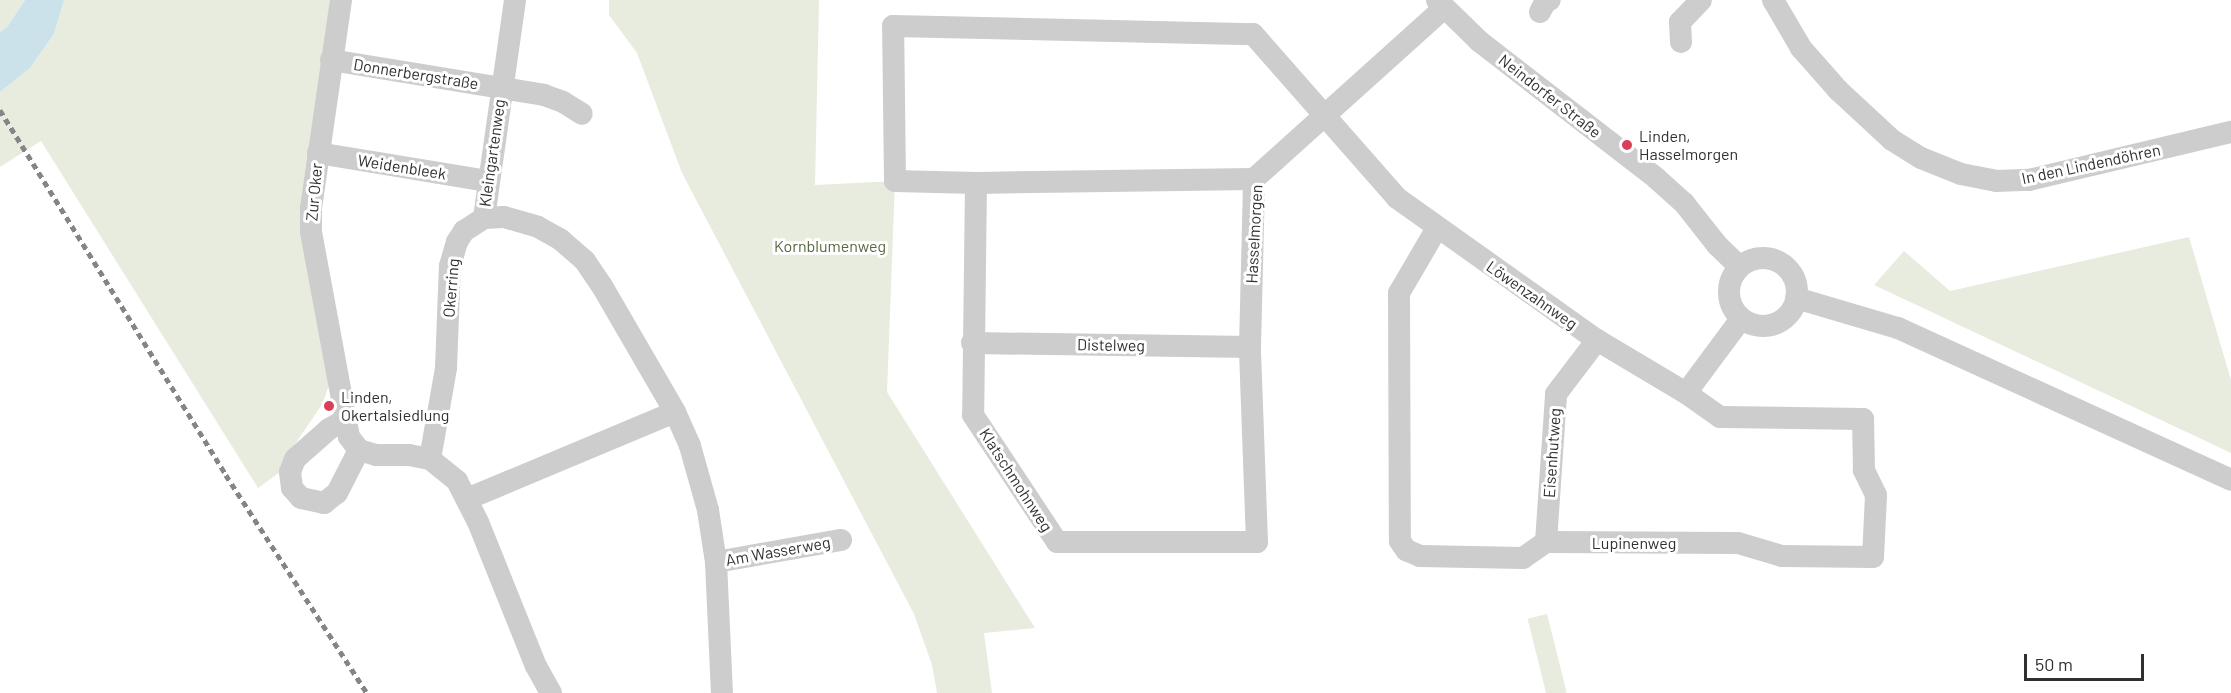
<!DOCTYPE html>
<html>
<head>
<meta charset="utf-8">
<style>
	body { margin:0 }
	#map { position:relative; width:2231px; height:693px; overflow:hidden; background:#fff; font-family:Barlow,sans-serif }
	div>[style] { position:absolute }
	.green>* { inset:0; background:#e7ecdf; transform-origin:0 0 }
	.water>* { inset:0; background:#cce2ea }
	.minor>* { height:22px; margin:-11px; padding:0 11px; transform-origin:11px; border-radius:11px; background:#cdcdcd }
	.minor>.ring { margin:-11px; padding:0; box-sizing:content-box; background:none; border:22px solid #cdcdcd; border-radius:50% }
	.rail>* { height:4.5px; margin-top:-2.25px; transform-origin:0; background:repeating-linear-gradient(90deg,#858585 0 6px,transparent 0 10.5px) }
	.dots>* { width:16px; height:16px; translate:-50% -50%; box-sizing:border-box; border:3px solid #fff; border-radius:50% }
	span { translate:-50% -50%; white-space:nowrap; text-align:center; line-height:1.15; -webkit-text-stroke:6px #fff; paint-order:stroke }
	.street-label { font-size:16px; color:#303030 }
	.poi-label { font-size:16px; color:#303030 }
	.left { translate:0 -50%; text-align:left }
	.park-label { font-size:16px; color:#57693f }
	.scale { position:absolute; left:2024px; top:654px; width:120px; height:27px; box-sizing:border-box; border:3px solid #303030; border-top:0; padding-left:8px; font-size:18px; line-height:21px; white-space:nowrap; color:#303030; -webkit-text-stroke:4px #fff; paint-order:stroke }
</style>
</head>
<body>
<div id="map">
	<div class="green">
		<i style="clip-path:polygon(0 0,25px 0,7px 27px,0 32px)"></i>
		<i style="clip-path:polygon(64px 0,334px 0,304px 208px,331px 378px,323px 403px,289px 453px,283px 470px,258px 488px,41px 141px,0 167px,0 92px,30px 68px,54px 34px)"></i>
		<i style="clip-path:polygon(609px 0,819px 0,815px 185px,895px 181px,887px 392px,1035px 628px,984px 633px,992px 693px,937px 693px,932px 665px,914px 614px,682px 173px,637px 53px,609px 15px)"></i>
		<i style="clip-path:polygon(2189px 237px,2231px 380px,2231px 453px,1874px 285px,1904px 251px,1950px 291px)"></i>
		<i style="left:1547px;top:614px;width:81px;height:20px;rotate:76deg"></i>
	</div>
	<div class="water">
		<i style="clip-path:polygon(25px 0,64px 0,54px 34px,30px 68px,0 92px,0 32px,7px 27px)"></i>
	</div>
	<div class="minor">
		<i style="left:341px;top:0;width:210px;rotate:98.2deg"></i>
		<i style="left:311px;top:208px;width:24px;rotate:90deg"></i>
		<i style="left:311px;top:232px;width:208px;rotate:79.5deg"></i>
		<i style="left:349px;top:437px;width:16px;rotate:52deg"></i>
		<i style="left:359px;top:450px;width:18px;rotate:16deg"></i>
		<i style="left:376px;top:455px;width:33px"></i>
		<i style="left:409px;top:455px;width:21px;rotate:11deg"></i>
		<i style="left:430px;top:459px;width:35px;rotate:39deg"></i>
		<i style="left:457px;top:481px;width:46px;rotate:62.9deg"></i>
		<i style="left:478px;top:522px;width:155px;rotate:68.1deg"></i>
		<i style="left:536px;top:666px;width:31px;rotate:61deg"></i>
		<i style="left:1437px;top:0;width:59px;rotate:44.3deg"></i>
		<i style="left:1479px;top:41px;width:224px;rotate:37.7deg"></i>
		<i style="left:1656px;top:178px;width:38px;rotate:42deg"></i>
		<i style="left:1684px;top:203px;width:53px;rotate:51.8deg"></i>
		<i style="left:1717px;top:245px;width:30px;rotate:44deg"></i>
		<i style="left:1773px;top:0;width:56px;rotate:59.7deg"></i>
		<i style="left:1801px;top:48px;width:56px;rotate:48.6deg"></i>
		<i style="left:1838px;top:90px;width:74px;rotate:42.8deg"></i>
		<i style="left:1892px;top:140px;width:34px;rotate:32deg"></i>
		<i style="left:1921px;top:158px;width:43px;rotate:21.8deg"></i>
		<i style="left:1961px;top:174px;width:36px;rotate:11deg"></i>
		<i style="left:1996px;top:181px;width:33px;rotate:-2deg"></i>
		<i style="left:2029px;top:180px;width:208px;rotate:-13.4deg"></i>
		<i style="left:1540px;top:12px;width:11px;rotate:-63deg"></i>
		<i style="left:1545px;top:2px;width:5px;rotate:-22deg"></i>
		<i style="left:1681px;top:42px;width:20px;rotate:-93deg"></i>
		<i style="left:1680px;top:22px;width:30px;rotate:-46deg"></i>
		<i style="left:331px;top:60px;width:216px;rotate:9.3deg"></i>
		<i style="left:544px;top:95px;width:20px;rotate:20deg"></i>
		<i style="left:563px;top:102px;width:22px;rotate:32deg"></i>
		<i style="left:318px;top:153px;width:171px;rotate:9.4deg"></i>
		<i style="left:1254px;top:179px;width:278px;rotate:179.2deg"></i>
		<i style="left:976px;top:183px;width:81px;rotate:-178.6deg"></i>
		<i style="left:895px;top:181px;width:155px;rotate:-90.7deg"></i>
		<i style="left:893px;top:26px;width:360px;rotate:1.3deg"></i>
		<i style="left:1253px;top:34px;width:218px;rotate:48.7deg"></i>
		<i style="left:1397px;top:198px;width:245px;rotate:35.4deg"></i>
		<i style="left:1597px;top:340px;width:104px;rotate:30.8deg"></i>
		<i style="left:1686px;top:393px;width:92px;rotate:-53.4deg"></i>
		<i style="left:976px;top:183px;width:232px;rotate:90.7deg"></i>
		<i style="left:973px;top:415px;width:152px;rotate:56.5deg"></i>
		<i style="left:1057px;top:542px;width:200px"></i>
		<i style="left:1257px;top:542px;width:195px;rotate:-92.1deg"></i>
		<i style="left:1250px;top:347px;width:168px;rotate:-88.6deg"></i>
		<i style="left:1254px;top:179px;width:256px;rotate:-42deg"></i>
		<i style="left:484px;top:218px;width:220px;rotate:-81.9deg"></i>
		<i style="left:1437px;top:228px;width:75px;rotate:120.3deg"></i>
		<i style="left:1399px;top:293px;width:248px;rotate:89.8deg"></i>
		<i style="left:1400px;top:541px;width:11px;rotate:56deg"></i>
		<i style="left:1406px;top:550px;width:15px;rotate:23deg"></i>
		<i style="left:1420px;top:556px;width:103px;rotate:1.1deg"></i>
		<i style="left:1523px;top:558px;width:28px;rotate:-35deg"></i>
		<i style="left:1546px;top:542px;width:192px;rotate:0.3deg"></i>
		<i style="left:1738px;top:543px;width:46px;rotate:16.5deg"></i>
		<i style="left:1782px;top:556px;width:91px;rotate:0.6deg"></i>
		<i style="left:1873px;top:557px;width:62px;rotate:-87.2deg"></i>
		<i style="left:1876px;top:495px;width:28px;rotate:-116deg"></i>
		<i style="left:1864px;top:470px;width:51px;rotate:-91.1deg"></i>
		<i style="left:1863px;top:419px;width:143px;rotate:-179.2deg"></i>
		<i style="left:1720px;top:417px;width:42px;rotate:-144.8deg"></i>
		<i class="ring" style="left:1729px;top:258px;width:46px;height:46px"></i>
		<i style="left:1796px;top:298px;width:106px;rotate:16.4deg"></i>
		<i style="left:1898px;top:328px;width:366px;rotate:24.5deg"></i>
		<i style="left:972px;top:343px;width:278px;rotate:0.8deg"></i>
		<i style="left:347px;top:419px;width:21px;rotate:151deg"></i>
		<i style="left:329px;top:429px;width:45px;rotate:138.6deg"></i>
		<i style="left:295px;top:459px;width:14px;rotate:111deg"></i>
		<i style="left:290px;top:472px;width:16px;rotate:83deg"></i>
		<i style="left:292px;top:488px;width:13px;rotate:48deg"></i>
		<i style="left:301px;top:498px;width:24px;rotate:12deg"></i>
		<i style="left:324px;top:503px;width:16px;rotate:-38deg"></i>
		<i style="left:337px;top:493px;width:48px;rotate:-62.9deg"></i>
		<i style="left:430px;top:459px;width:92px;rotate:-80deg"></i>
		<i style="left:446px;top:368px;width:102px;rotate:-87.8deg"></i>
		<i style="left:450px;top:266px;width:25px;rotate:-74deg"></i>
		<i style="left:457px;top:242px;width:13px;rotate:-58deg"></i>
		<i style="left:464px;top:231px;width:24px;rotate:-33deg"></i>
		<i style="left:484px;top:218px;width:20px;rotate:-3deg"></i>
		<i style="left:504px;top:217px;width:35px;rotate:16deg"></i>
		<i style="left:538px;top:227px;width:26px;rotate:29deg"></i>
		<i style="left:561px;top:240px;width:32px;rotate:41deg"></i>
		<i style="left:585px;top:261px;width:30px;rotate:56deg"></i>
		<i style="left:602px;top:286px;width:146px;rotate:59.9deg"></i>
		<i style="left:675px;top:412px;width:37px;rotate:66deg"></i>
		<i style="left:690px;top:446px;width:66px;rotate:74.3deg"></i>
		<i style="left:708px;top:510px;width:53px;rotate:81.3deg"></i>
		<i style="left:716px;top:562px;width:131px;rotate:87.4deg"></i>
		<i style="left:467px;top:499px;width:225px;rotate:-22.7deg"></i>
		<i style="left:1546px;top:542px;width:148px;rotate:-86.1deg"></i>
		<i style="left:1556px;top:394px;width:68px;rotate:-52.8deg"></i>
		<i style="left:716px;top:562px;width:127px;rotate:-10deg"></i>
	</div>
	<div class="rail">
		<i style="left:0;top:110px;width:429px;rotate:58.2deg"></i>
		<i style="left:226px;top:475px;width:260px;rotate:57.1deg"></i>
	</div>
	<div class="dots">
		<i style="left:1627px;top:145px;background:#db3e5a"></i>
		<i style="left:329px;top:406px;background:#db3e5a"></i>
	</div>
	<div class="street-label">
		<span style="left:416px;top:74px;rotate:9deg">Donnerbergstraße</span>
		<span style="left:1550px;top:96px;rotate:38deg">Neindorfer Straße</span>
		<span style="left:492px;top:153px;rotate:-82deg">Kleingartenweg</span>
		<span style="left:2091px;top:164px;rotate:-12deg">In den Lindendöhren</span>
		<span style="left:402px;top:167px;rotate:9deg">Weidenbleek</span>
		<span style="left:314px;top:192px;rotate:-85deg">Zur Oker</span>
		<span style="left:1254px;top:234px;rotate:-87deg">Hasselmorgen</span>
		<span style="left:451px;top:288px;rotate:-85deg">Okerring</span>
		<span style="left:1532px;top:295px;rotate:35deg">Löwenzahnweg</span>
		<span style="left:1111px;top:345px;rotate:1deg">Distelweg</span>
		<span style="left:1552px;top:453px;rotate:-86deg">Eisenhutweg</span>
		<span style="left:1016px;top:480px;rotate:57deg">Klatschmohnweg</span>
		<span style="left:1634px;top:543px">Lupinenweg</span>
		<span style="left:778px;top:551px;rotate:-10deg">Am Wasserweg</span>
	</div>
	<div class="poi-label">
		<span class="left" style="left:1639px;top:145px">Linden,<br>Hasselmorgen</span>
		<span class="left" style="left:341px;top:406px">Linden,<br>Okertalsiedlung</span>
	</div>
	<div class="park-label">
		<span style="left:830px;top:246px">Kornblumenweg</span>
	</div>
	<div class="scale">50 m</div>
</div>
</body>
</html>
